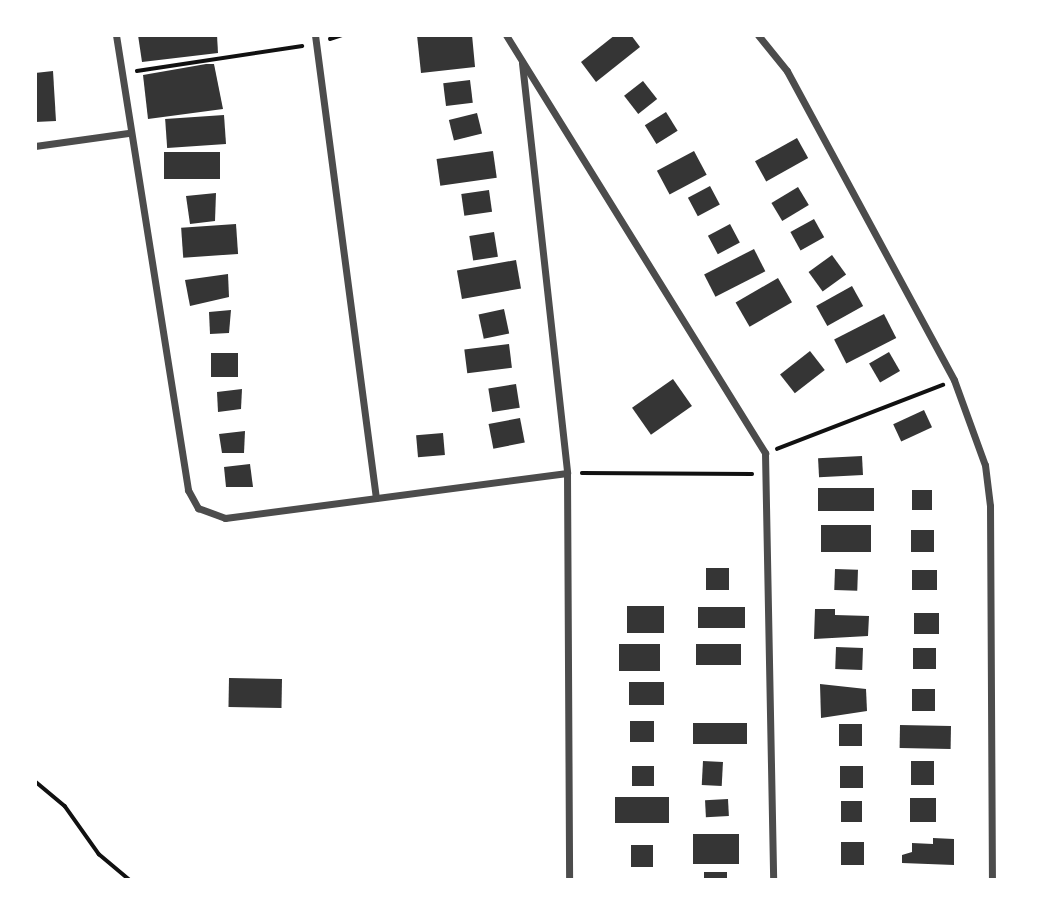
<!DOCTYPE html>
<html>
<head>
<meta charset="utf-8">
<style>
	body { margin:0 }
	#map { position:relative; width:1062px; height:915px; overflow:hidden; background:#fff; font-family:Mulish,sans-serif }
	div>[style] { position:absolute }
	.building>* { inset:0; background:#353535; transform-origin:0 0 }
	.path>* { height:3.5px; margin:-1.75px; padding:0 1.75px; transform-origin:1.75px; border-radius:1.75px; background:#111 }
	.minor>* { height:7px; margin:-3.5px; padding:0 3.5px; transform-origin:3.5px; border-radius:3.5px; background:#4c4c4c }
	span { translate:-50% -50%; white-space:nowrap; text-align:center; line-height:1.15; -webkit-text-stroke:5px #fff; paint-order:stroke }
	.frame { position:absolute; inset:0; border:37px solid #fff; pointer-events:none }
</style>
</head>
<body>
<div id="map">
	<div class="building">
		<i style="clip-path:polygon(138px 35px,217px 35px,218px 53px,142px 62px)"></i>
		<i style="clip-path:polygon(417px 35px,472px 35px,475px 67px,421px 73px)"></i>
		<i style="clip-path:polygon(615px 35px,631px 35px,640px 47px,596px 82px,581px 62px)"></i>
		<i style="clip-path:polygon(206px 64px,214px 64px,223px 109px,148px 119px,143px 75px)"></i>
		<i style="clip-path:polygon(53px 71px,56px 121px,35px 122px,35px 73px)"></i>
		<i style="left:470px;top:80px;width:23px;height:27px;rotate:83deg"></i>
		<i style="left:643px;top:81px;width:23px;height:24px;rotate:52deg"></i>
		<i style="left:666px;top:112px;width:22px;height:25px;rotate:58deg"></i>
		<i style="left:477px;top:113px;width:21px;height:29px;rotate:76deg"></i>
		<i style="left:224px;top:115px;width:29px;height:59px;rotate:86deg"></i>
		<i style="left:797px;top:138px;width:23px;height:48px;rotate:61deg"></i>
		<i style="left:493px;top:151px;width:27px;height:57px;rotate:82deg"></i>
		<i style="left:694px;top:151px;width:27px;height:42px;rotate:62deg"></i>
		<i style="left:220px;top:152px;width:27px;height:56px;rotate:90deg"></i>
		<i style="left:710px;top:186px;width:21px;height:25px;rotate:62deg"></i>
		<i style="left:798px;top:187px;width:21px;height:31px;rotate:59deg"></i>
		<i style="left:489px;top:190px;width:22px;height:28px;rotate:82deg"></i>
		<i style="clip-path:polygon(216px 193px,215px 221px,190px 224px,186px 196px)"></i>
		<i style="left:814px;top:219px;width:21px;height:27px;rotate:61deg"></i>
		<i style="left:236px;top:224px;width:30px;height:55px;rotate:86deg"></i>
		<i style="left:730px;top:224px;width:21px;height:25px;rotate:62deg"></i>
		<i style="left:494px;top:232px;width:25px;height:25px;rotate:81deg"></i>
		<i style="left:754px;top:249px;width:25px;height:56px;rotate:63deg"></i>
		<i style="left:832px;top:255px;width:24px;height:29px;rotate:54deg"></i>
		<i style="left:516px;top:260px;width:29px;height:60px;rotate:80deg"></i>
		<i style="clip-path:polygon(228px 274px,229px 297px,190px 306px,185px 280px)"></i>
		<i style="left:778px;top:278px;width:28px;height:49px;rotate:60deg"></i>
		<i style="left:852px;top:286px;width:23px;height:41px;rotate:61deg"></i>
		<i style="left:504px;top:309px;width:25px;height:26px;rotate:78deg"></i>
		<i style="clip-path:polygon(231px 310px,229px 333px,210px 334px,209px 312px)"></i>
		<i style="left:884px;top:314px;width:27px;height:56px;rotate:63deg"></i>
		<i style="left:509px;top:344px;width:24px;height:45px;rotate:83deg"></i>
		<i style="left:810px;top:351px;width:24px;height:38px;rotate:52deg"></i>
		<i style="left:889px;top:352px;width:22px;height:23px;rotate:60deg"></i>
		<i style="left:238px;top:353px;width:24px;height:27px;rotate:90deg"></i>
		<i style="left:673px;top:379px;width:33px;height:50px;rotate:55deg"></i>
		<i style="left:516px;top:384px;width:24px;height:28px;rotate:81deg"></i>
		<i style="clip-path:polygon(242px 389px,241px 409px,218px 412px,217px 392px)"></i>
		<i style="left:924px;top:410px;width:19px;height:34px;rotate:65deg"></i>
		<i style="left:520px;top:418px;width:25px;height:32px;rotate:79deg"></i>
		<i style="clip-path:polygon(245px 431px,244px 453px,222px 453px,219px 434px)"></i>
		<i style="left:443px;top:433px;width:22px;height:27px;rotate:85deg"></i>
		<i style="left:862px;top:456px;width:19px;height:44px;rotate:87deg"></i>
		<i style="clip-path:polygon(250px 464px,253px 487px,226px 487px,224px 467px)"></i>
		<i style="left:818px;top:488px;width:56px;height:23px"></i>
		<i style="left:912px;top:490px;width:20px;height:20px"></i>
		<i style="left:821px;top:525px;width:50px;height:27px"></i>
		<i style="left:911px;top:530px;width:23px;height:22px"></i>
		<i style="left:706px;top:568px;width:23px;height:22px"></i>
		<i style="left:835px;top:569px;width:23px;height:21px;rotate:2deg"></i>
		<i style="left:912px;top:570px;width:25px;height:20px"></i>
		<i style="left:627px;top:606px;width:37px;height:27px"></i>
		<i style="left:698px;top:607px;width:47px;height:21px"></i>
		<i style="clip-path:polygon(815px 609px,835px 609px,835px 615px,869px 616px,868px 636px,814px 639px)"></i>
		<i style="left:914px;top:613px;width:25px;height:21px"></i>
		<i style="left:619px;top:644px;width:41px;height:27px"></i>
		<i style="left:696px;top:644px;width:45px;height:21px"></i>
		<i style="left:836px;top:647px;width:27px;height:22px;rotate:2deg"></i>
		<i style="left:913px;top:648px;width:23px;height:21px"></i>
		<i style="left:229px;top:678px;width:53px;height:29px;rotate:1deg"></i>
		<i style="left:629px;top:682px;width:35px;height:23px"></i>
		<i style="clip-path:polygon(820px 684px,866px 689px,867px 711px,821px 718px)"></i>
		<i style="left:912px;top:689px;width:23px;height:22px"></i>
		<i style="left:630px;top:721px;width:24px;height:21px"></i>
		<i style="left:693px;top:723px;width:54px;height:21px"></i>
		<i style="left:862px;top:724px;width:22px;height:23px;rotate:90deg"></i>
		<i style="left:900px;top:725px;width:51px;height:23px;rotate:1deg"></i>
		<i style="left:703px;top:761px;width:20px;height:24px;rotate:3deg"></i>
		<i style="left:911px;top:761px;width:23px;height:24px"></i>
		<i style="left:632px;top:766px;width:22px;height:20px"></i>
		<i style="left:840px;top:766px;width:23px;height:22px"></i>
		<i style="left:615px;top:797px;width:54px;height:26px"></i>
		<i style="left:936px;top:798px;width:24px;height:26px;rotate:90deg"></i>
		<i style="left:728px;top:799px;width:17px;height:23px;rotate:87deg"></i>
		<i style="left:841px;top:801px;width:21px;height:21px"></i>
		<i style="left:693px;top:834px;width:46px;height:30px"></i>
		<i style="clip-path:polygon(933px 838px,954px 839px,954px 865px,902px 863px,902px 855px,912px 852px,912px 843px,933px 844px)"></i>
		<i style="left:864px;top:842px;width:23px;height:23px;rotate:90deg"></i>
		<i style="left:631px;top:845px;width:22px;height:22px"></i>
		<i style="left:704px;top:872px;width:23px;height:8px"></i>
	</div>
	<div class="path">
		<i style="left:330px;top:39px;width:13px;rotate:-18deg"></i>
		<i style="left:137px;top:71px;width:167px;rotate:-8.6deg"></i>
		<i style="left:777px;top:449px;width:178px;rotate:-21.1deg"></i>
		<i style="left:582px;top:473px;width:170px;rotate:0.3deg"></i>
		<i style="left:35px;top:781px;width:39px;rotate:40deg"></i>
		<i style="left:65px;top:806px;width:59px;rotate:54.7deg"></i>
		<i style="left:99px;top:854px;width:40px;rotate:40deg"></i>
	</div>
	<div class="minor">
		<i style="left:116px;top:35px;width:461px;rotate:81deg"></i>
		<i style="left:188px;top:490px;width:21px;rotate:61deg"></i>
		<i style="left:198px;top:508px;width:29px;rotate:20deg"></i>
		<i style="left:225px;top:518px;width:345px;rotate:-7.5deg"></i>
		<i style="left:315px;top:35px;width:467px;rotate:82.5deg"></i>
		<i style="left:506px;top:35px;width:492px;rotate:58.2deg"></i>
		<i style="left:765px;top:453px;width:427px;rotate:88.9deg"></i>
		<i style="left:758px;top:35px;width:46px;rotate:51.1deg"></i>
		<i style="left:787px;top:71px;width:351px;rotate:61.6deg"></i>
		<i style="left:954px;top:380px;width:90px;rotate:70deg"></i>
		<i style="left:985px;top:465px;width:41px;rotate:83deg"></i>
		<i style="left:990px;top:506px;width:374px;rotate:89.7deg"></i>
		<i style="left:522px;top:63px;width:412px;rotate:83.7deg"></i>
		<i style="left:567px;top:473px;width:407px;rotate:89.7deg"></i>
		<i style="left:35px;top:146px;width:94px;rotate:-8deg"></i>
	</div>
	<div class="frame"></div>
</div>
</body>
</html>
